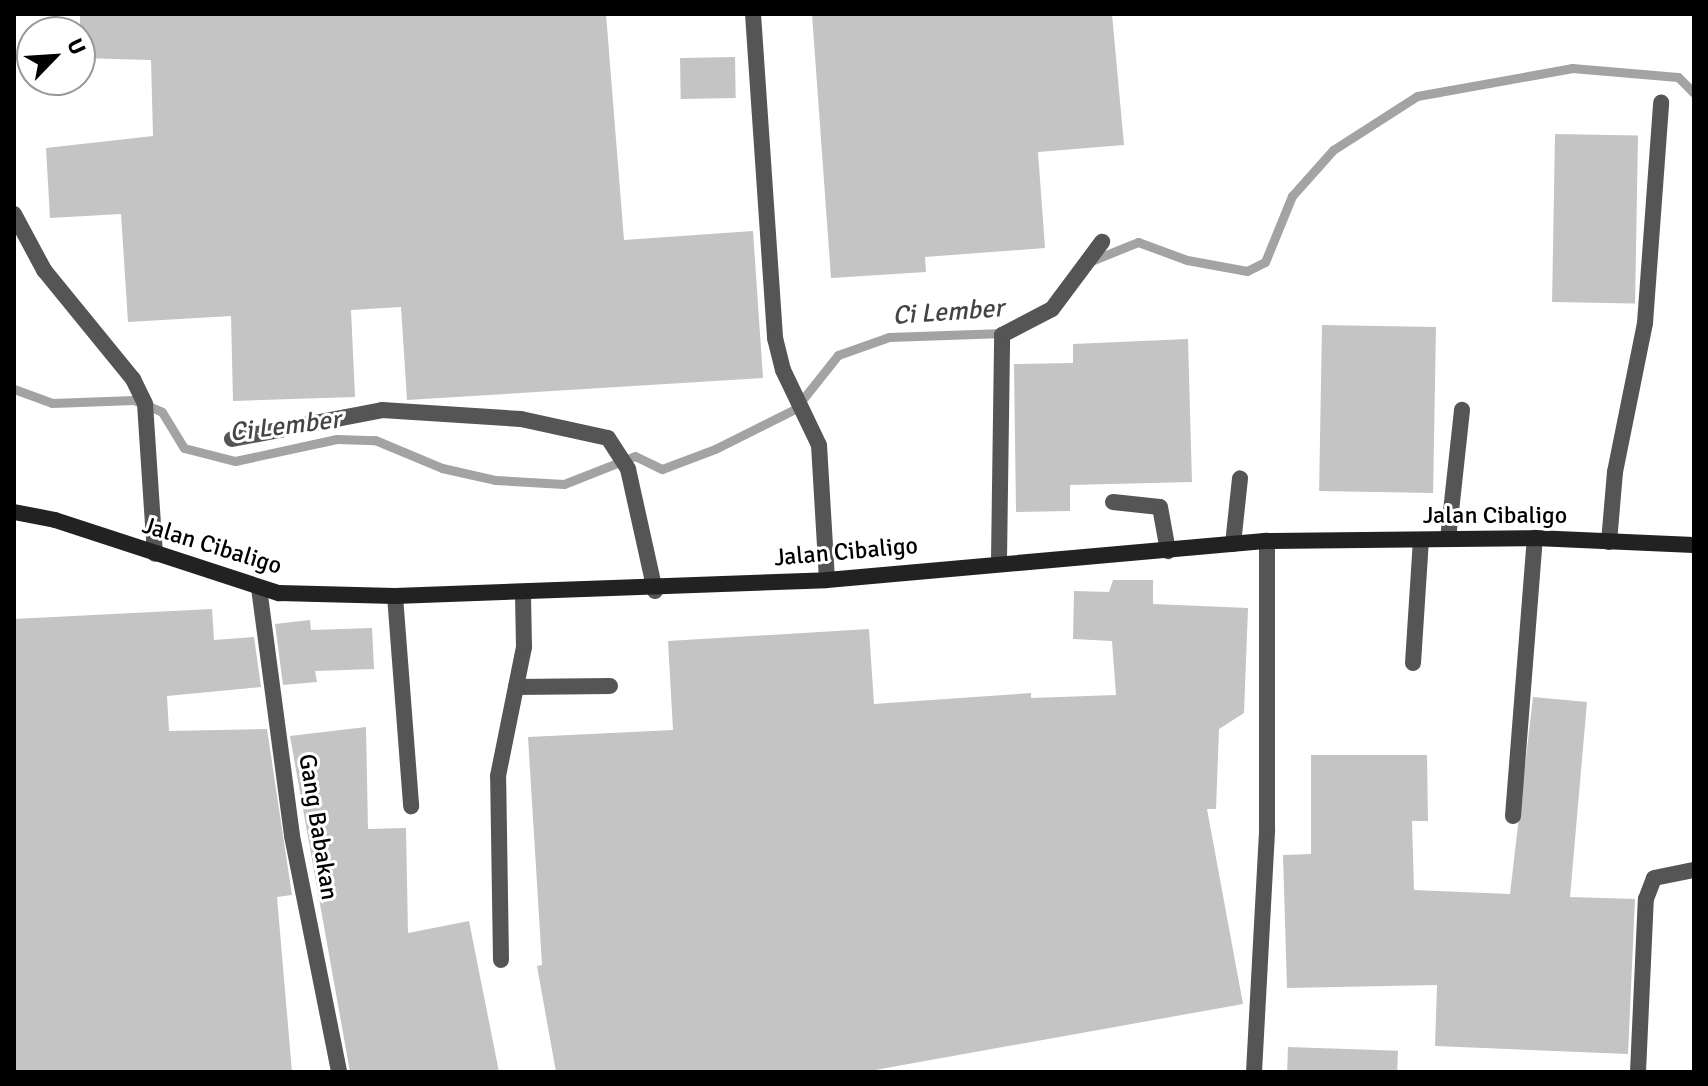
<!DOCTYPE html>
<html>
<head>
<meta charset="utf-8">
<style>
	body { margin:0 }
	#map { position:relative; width:1708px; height:1086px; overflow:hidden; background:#fff; font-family:Signika,sans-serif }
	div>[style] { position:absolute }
	.stream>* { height:9px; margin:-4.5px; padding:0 4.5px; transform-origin:4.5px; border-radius:4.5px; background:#a3a3a3 }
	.building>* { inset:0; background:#c4c4c4; transform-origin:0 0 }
	.service>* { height:16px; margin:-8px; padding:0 8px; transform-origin:8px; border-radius:8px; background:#555 }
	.minor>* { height:16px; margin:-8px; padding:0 8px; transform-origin:8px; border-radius:8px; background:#555 }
	.secondary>* { height:16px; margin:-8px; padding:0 8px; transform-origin:8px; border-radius:8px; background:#222 }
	span { translate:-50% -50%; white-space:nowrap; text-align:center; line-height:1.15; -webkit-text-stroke:6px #fff; paint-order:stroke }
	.street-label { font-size:24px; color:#000 }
	.water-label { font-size:26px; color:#444; font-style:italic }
	.frame { position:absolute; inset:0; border:16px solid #000; pointer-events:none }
	.north { position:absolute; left:16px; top:16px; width:80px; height:80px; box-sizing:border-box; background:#fff; border:2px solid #999; border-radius:50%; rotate:65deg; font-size:22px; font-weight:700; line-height:32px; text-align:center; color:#000 }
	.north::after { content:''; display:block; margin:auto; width:28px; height:36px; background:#000; clip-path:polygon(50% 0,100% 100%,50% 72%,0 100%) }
</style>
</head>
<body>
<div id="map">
	<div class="stream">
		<i style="left:1091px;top:261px;width:51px;rotate:-22deg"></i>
		<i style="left:1138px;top:242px;width:52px;rotate:20.2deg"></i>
		<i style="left:1187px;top:260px;width:61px;rotate:10.4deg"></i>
		<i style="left:1247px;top:271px;width:20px;rotate:-27deg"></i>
		<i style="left:1265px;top:262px;width:71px;rotate:-67.8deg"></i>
		<i style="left:1292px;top:196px;width:62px;rotate:-48.3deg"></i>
		<i style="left:1333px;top:150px;width:100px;rotate:-32.7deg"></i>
		<i style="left:1417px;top:96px;width:158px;rotate:-10.2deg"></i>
		<i style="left:1572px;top:68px;width:106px;rotate:4.9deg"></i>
		<i style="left:1678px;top:77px;width:23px;rotate:45deg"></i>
		<i style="left:14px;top:389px;width:40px;rotate:20.2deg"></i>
		<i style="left:52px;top:403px;width:82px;rotate:-2.1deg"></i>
		<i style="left:134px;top:400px;width:30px;rotate:23deg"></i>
		<i style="left:162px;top:412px;width:42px;rotate:58.6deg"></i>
		<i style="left:184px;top:448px;width:53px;rotate:14.3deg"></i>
		<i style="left:235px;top:461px;width:104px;rotate:-12.2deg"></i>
		<i style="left:337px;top:439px;width:38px;rotate:2deg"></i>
		<i style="left:375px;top:440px;width:73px;rotate:22.7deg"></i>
		<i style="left:442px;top:468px;width:54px;rotate:12.8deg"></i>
		<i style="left:495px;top:480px;width:69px;rotate:3.3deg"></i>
		<i style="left:564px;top:484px;width:76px;rotate:-21.5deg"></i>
		<i style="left:635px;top:456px;width:30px;rotate:26deg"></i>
		<i style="left:662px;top:469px;width:57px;rotate:-20.7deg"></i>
		<i style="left:715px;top:449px;width:89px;rotate:-26.6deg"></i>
		<i style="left:795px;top:409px;width:69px;rotate:-51.5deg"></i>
		<i style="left:838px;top:355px;width:54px;rotate:-19.4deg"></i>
		<i style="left:889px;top:337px;width:115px;rotate:-2deg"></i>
	</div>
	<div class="building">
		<i style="clip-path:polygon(80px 14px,606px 14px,624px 240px,753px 231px,763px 378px,407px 400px,401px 307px,351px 310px,355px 397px,233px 401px,231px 316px,128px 322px,121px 214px,50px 218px,46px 148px,153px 136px,151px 60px,80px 58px)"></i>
		<i style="clip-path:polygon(812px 14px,1112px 14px,1124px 145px,1038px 152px,1045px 248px,925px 257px,926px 272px,831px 278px)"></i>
		<i style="left:735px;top:57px;width:41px;height:55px;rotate:89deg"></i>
		<i style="left:1555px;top:134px;width:83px;height:168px;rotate:1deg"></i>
		<i style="left:1322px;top:325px;width:114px;height:166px;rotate:1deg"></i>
		<i style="clip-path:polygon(1188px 339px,1192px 482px,1070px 485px,1070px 511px,1016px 512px,1014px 364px,1073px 363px,1073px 344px)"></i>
		<i style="clip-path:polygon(1113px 580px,1153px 580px,1153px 604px,1248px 608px,1244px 713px,1219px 729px,1216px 809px,1207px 809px,1243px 1004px,864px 1072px,556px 1072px,537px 966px,542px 965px,528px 737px,673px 730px,668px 641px,869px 629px,874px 704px,1031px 693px,1031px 698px,1116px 695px,1112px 641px,1073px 639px,1074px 591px,1109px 592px)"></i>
		<i style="clip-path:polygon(212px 609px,214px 640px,254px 637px,261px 687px,167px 696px,169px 731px,267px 729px,292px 895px,277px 897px,292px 1072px,14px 1072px,14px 619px)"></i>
		<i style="clip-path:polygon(310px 620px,311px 630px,372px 628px,374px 669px,315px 671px,317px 682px,283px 685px,275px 624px)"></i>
		<i style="clip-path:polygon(1533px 697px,1587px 702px,1570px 897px,1635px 899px,1628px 1054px,1435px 1046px,1437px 985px,1287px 988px,1283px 855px,1311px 854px,1311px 755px,1427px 755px,1428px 821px,1412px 821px,1414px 890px,1510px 894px)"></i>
		<i style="clip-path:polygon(366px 727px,368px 829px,406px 828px,408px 933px,469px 921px,499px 1072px,350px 1072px,290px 736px)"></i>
		<i style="left:1288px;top:1047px;width:110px;height:25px;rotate:2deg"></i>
	</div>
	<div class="service">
		<i style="left:753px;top:14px;width:325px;rotate:86.1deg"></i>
		<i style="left:775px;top:338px;width:33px;rotate:76deg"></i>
		<i style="left:783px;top:370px;width:83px;rotate:64.4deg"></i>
		<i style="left:819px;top:445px;width:135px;rotate:86.6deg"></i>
		<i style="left:14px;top:214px;width:64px;rotate:61.8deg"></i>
		<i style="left:44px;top:270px;width:141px;rotate:50.8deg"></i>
		<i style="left:133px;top:379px;width:28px;rotate:64deg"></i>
		<i style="left:145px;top:404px;width:150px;rotate:86.2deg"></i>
		<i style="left:232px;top:439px;width:153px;rotate:-10.9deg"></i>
		<i style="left:382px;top:410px;width:139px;rotate:3.7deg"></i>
		<i style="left:521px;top:419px;width:89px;rotate:12.3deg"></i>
		<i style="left:608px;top:438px;width:37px;rotate:57deg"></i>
		<i style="left:628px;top:469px;width:125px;rotate:77.5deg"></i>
		<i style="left:1113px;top:502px;width:47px;rotate:6.1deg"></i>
		<i style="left:1160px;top:507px;width:45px;rotate:79.7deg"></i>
		<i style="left:1448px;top:539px;width:130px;rotate:-83.8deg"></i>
		<i style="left:1233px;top:544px;width:66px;rotate:-83.9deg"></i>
		<i style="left:999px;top:560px;width:225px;rotate:-89.2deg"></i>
		<i style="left:1002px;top:335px;width:56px;rotate:-27.5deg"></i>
		<i style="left:1052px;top:309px;width:84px;rotate:-53.3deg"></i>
		<i style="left:1413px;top:663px;width:123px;rotate:-86.3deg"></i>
		<i style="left:516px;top:687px;width:94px;rotate:-0.6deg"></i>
		<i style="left:1513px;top:816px;width:279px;rotate:-85.5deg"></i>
		<i style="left:501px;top:960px;width:184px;rotate:-90.9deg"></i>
		<i style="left:498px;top:776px;width:132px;rotate:-78.6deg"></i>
		<i style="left:524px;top:647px;width:52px;rotate:-91.1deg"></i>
		<i style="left:1254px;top:1072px;width:243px;rotate:-86.9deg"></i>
		<i style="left:1267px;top:829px;width:288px;rotate:-90deg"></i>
		<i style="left:1638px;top:1072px;width:173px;rotate:-87.4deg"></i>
		<i style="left:1646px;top:899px;width:22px;rotate:-69deg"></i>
		<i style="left:1654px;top:878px;width:41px;rotate:-11.3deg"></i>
	</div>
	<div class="minor">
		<i style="left:1609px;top:542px;width:70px;rotate:-85.1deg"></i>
		<i style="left:1615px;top:472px;width:152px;rotate:-78.6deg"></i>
		<i style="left:1645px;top:323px;width:221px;rotate:-85.8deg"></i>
		<i style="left:259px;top:588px;width:250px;rotate:82.4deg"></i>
		<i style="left:292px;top:836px;width:241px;rotate:78.7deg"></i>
		<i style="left:395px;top:596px;width:211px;rotate:85.6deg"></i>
	</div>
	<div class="secondary">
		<i style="left:14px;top:512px;width:42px;rotate:11deg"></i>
		<i style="left:55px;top:520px;width:236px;rotate:18.1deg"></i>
		<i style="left:279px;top:593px;width:116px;rotate:1.5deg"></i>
		<i style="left:395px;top:596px;width:432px;rotate:-2.1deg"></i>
		<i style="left:827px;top:580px;width:442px;rotate:-5.1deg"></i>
		<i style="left:1267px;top:541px;width:268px;rotate:-0.6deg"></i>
		<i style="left:1535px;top:538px;width:159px;rotate:2.5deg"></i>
	</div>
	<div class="street-label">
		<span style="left:1495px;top:516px">Jalan Cibaligo</span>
		<span style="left:212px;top:546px;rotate:17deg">Jalan Cibaligo</span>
		<span style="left:846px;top:552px;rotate:-5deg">Jalan Cibaligo</span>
		<span style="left:318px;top:827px;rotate:81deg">Gang Babakan</span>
	</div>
	<div class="water-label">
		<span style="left:948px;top:313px;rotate:-4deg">Ci Lember</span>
		<span style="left:285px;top:427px;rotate:-7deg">Ci Lember</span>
	</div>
	<div class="frame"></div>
	<div class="north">U</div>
</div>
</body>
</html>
